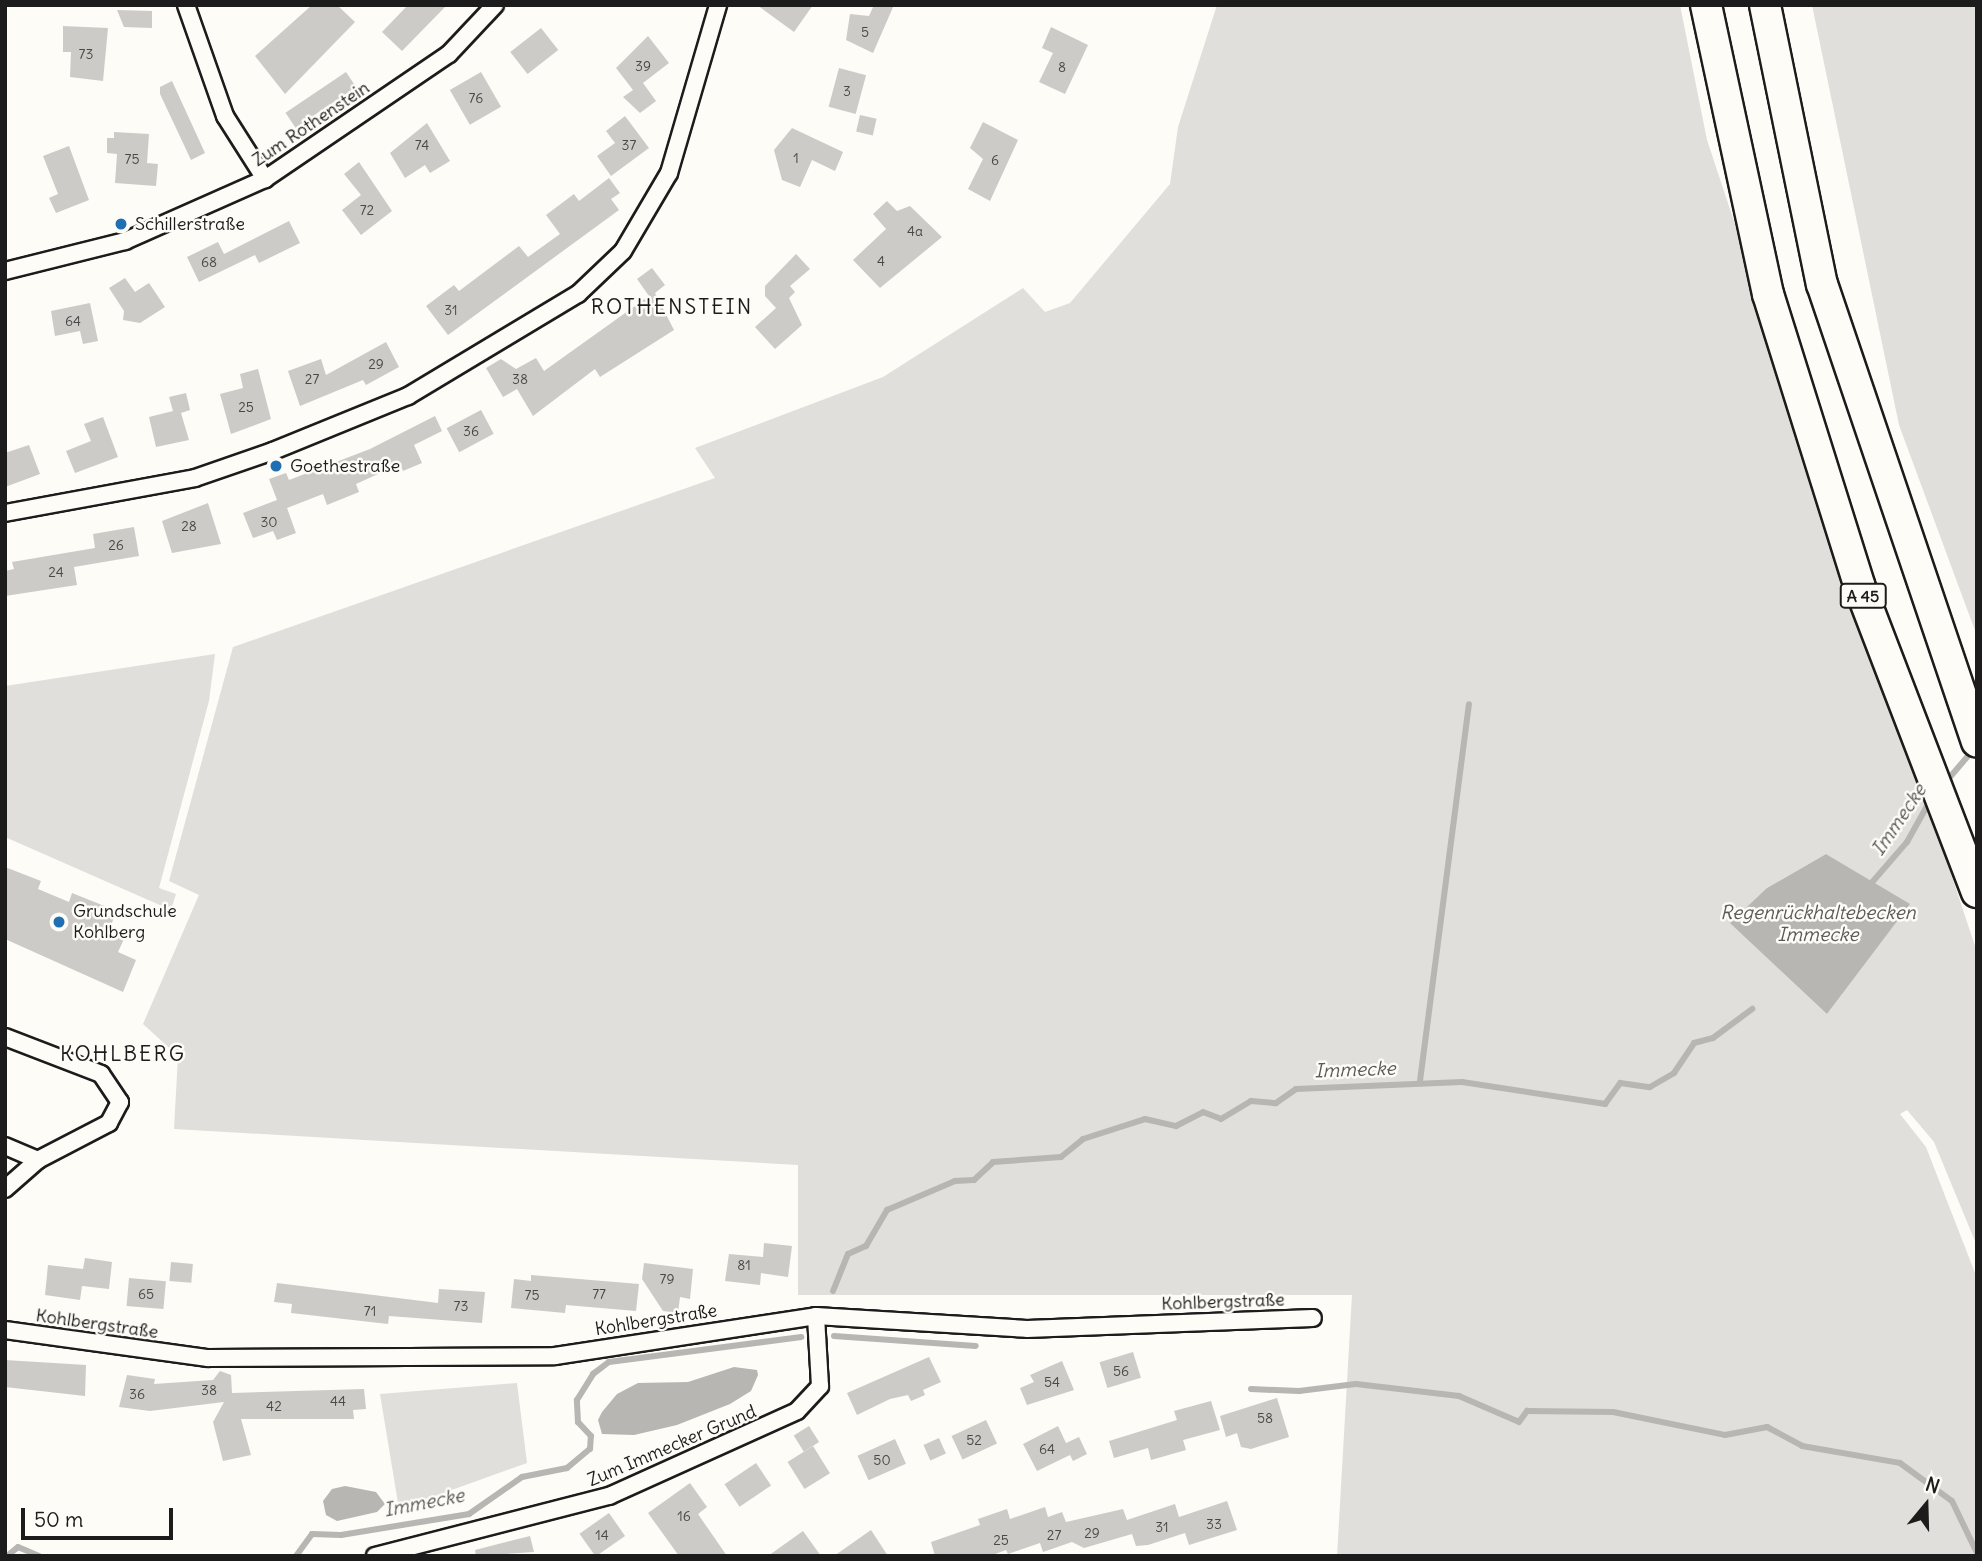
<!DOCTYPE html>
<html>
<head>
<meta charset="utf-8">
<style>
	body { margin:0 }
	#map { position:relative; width:1982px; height:1561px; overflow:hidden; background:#fdfcf7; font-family:Delius,sans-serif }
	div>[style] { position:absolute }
	.green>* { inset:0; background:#e0dfdb }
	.water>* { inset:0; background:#b7b6b2 }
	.stream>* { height:6px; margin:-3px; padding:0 3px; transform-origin:3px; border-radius:3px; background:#b7b6b2 }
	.building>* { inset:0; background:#cccbc8; transform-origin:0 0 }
	.roads { filter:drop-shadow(2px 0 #1c1c1c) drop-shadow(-2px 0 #1c1c1c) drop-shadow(0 2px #1c1c1c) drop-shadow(0 -2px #1c1c1c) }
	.minor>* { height:16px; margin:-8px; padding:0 8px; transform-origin:8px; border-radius:8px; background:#fdfcf7 }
	.motorway>* { height:30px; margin:-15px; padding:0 15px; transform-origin:15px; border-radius:15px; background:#fdfcf7 }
	.dots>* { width:19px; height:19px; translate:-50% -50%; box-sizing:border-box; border:4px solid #fdfcf7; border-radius:50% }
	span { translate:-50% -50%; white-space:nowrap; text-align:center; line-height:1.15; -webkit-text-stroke:5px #fdfcf7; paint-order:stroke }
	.number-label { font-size:14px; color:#484847 }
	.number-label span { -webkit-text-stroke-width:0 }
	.shield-label span { padding:2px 5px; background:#fdfcf7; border:2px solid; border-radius:5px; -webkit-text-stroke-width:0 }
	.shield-label { font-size:16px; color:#1c1c1c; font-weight:700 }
	.street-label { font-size:18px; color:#1c1c1c }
	.poi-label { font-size:18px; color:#1c1c1c }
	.left { translate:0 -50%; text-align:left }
	.water-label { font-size:19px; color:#5a5a58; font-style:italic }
	.quarter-label { font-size:21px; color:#1c1c1c; letter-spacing:2px }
	.frame { position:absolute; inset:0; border:7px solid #1c1c1c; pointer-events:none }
	.north { position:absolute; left:1891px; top:1470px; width:70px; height:70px; -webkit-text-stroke:5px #fdfcf7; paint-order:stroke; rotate:19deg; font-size:19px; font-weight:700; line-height:28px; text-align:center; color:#1c1c1c }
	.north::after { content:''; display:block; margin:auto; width:24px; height:32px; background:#1c1c1c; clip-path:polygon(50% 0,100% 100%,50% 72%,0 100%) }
	.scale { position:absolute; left:21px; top:1508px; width:152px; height:32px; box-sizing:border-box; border:4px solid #1c1c1c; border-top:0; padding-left:9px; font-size:21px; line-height:24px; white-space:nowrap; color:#1c1c1c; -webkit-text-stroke:5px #fdfcf7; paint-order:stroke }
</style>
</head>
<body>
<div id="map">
	<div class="green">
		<i style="clip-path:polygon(evenodd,1217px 5px,1680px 5px,1707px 140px,1977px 952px,1977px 1246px,1934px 1142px,1907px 1110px,1900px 1114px,1926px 1147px,1977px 1278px,1977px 1556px,1337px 1556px,1352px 1295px,798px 1295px,798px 1165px,174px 1129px,178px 1056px,143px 1024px,199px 895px,169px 881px,233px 647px,715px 478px,695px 448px,883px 377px,1023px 288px,1045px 312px,1070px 303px,1170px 184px,1178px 127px,1217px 5px,1826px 854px,1909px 904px,1827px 1014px,1767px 888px,1826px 854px)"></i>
		<i style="clip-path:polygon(1812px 5px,1977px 5px,1977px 636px,1899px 425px)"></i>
		<i style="clip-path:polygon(215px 654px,209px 701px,159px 888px,176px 894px,171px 910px,5px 837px,5px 686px)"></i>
		<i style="clip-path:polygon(517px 1383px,527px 1463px,399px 1509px,380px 1394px)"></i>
	</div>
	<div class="water">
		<i style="clip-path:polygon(1826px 854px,1910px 904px,1827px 1014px,1730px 923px,1767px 888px)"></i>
		<i style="clip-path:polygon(734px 1367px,757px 1370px,758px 1375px,751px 1391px,730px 1404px,677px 1425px,634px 1435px,602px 1434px,598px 1420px,602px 1412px,617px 1394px,638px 1383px,688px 1382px)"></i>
		<i style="clip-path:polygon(345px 1486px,376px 1492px,385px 1504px,377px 1512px,337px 1521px,326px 1515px,323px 1501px,332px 1489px)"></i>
	</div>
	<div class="stream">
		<i style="left:1944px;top:784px;width:46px;rotate:-49.4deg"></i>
		<i style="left:1868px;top:887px;width:60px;rotate:-49.1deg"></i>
		<i style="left:1907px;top:842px;width:51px;rotate:-60.9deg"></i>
		<i style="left:1420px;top:1081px;width:380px;rotate:-82.6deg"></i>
		<i style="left:833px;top:1291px;width:40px;rotate:-68deg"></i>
		<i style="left:848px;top:1254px;width:20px;rotate:-24deg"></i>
		<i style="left:866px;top:1246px;width:42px;rotate:-59.7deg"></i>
		<i style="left:887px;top:1210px;width:74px;rotate:-23.1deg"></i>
		<i style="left:955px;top:1181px;width:19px;rotate:-3deg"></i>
		<i style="left:974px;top:1180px;width:26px;rotate:-43deg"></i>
		<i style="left:993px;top:1162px;width:68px;rotate:-4.2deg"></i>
		<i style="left:1061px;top:1157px;width:28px;rotate:-39deg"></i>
		<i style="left:1083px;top:1139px;width:65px;rotate:-17.9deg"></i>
		<i style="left:1145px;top:1119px;width:32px;rotate:13deg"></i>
		<i style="left:1176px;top:1126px;width:30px;rotate:-27deg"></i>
		<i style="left:1203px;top:1112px;width:19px;rotate:21deg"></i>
		<i style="left:1221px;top:1119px;width:35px;rotate:-31deg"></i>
		<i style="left:1251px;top:1101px;width:25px;rotate:5deg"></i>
		<i style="left:1276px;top:1103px;width:24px;rotate:-35deg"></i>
		<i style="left:1296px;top:1089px;width:166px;rotate:-2.4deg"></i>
		<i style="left:1462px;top:1082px;width:145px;rotate:8.7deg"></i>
		<i style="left:1605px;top:1104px;width:26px;rotate:-54deg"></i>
		<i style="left:1620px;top:1083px;width:30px;rotate:8deg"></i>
		<i style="left:1650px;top:1087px;width:28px;rotate:-30deg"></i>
		<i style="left:1674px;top:1073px;width:36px;rotate:-56deg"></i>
		<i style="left:1694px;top:1043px;width:20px;rotate:-15deg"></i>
		<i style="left:1713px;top:1038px;width:49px;rotate:-36.6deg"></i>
		<i style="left:834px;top:1336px;width:142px;rotate:4deg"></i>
		<i style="left:1251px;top:1389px;width:48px;rotate:2.4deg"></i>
		<i style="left:1299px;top:1391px;width:57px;rotate:-7deg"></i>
		<i style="left:1356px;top:1384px;width:104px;rotate:6.6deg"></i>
		<i style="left:1459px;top:1396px;width:65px;rotate:23.4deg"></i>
		<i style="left:1519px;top:1422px;width:14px;rotate:-54deg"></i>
		<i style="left:1527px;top:1411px;width:86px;rotate:0.7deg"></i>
		<i style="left:1613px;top:1412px;width:114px;rotate:11.6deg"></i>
		<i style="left:1725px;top:1435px;width:43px;rotate:-10.8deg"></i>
		<i style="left:1767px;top:1427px;width:40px;rotate:28deg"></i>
		<i style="left:1802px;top:1446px;width:99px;rotate:9.8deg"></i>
		<i style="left:1900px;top:1463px;width:64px;rotate:36.2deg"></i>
		<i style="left:1952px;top:1501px;width:58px;rotate:64.3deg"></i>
		<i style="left:7px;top:1556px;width:14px;rotate:-39deg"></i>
		<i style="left:18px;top:1547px;width:23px;rotate:23deg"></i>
		<i style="left:296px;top:1556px;width:27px;rotate:-54deg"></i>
		<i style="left:312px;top:1534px;width:29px;rotate:2deg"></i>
		<i style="left:341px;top:1535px;width:130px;rotate:-9.3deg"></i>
		<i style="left:469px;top:1514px;width:65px;rotate:-34.9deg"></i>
		<i style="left:522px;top:1477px;width:46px;rotate:-11.3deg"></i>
		<i style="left:567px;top:1468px;width:30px;rotate:-40deg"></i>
		<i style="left:590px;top:1449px;width:13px;rotate:-86deg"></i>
		<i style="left:591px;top:1436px;width:19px;rotate:-133deg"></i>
		<i style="left:578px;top:1422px;width:22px;rotate:-93deg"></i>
		<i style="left:577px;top:1400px;width:31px;rotate:-58deg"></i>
		<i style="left:593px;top:1374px;width:20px;rotate:-37deg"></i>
		<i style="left:609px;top:1362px;width:194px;rotate:-7.4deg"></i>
	</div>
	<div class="building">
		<i style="clip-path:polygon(312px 5px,337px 5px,355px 22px,285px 94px,255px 56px)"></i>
		<i style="clip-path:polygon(408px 5px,447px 5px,402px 51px,382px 32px)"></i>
		<i style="clip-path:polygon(757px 5px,813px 5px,794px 32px)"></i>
		<i style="clip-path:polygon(874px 5px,894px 5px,873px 53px,846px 40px,850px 14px,869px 16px)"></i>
		<i style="clip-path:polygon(117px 10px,152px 11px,152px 28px,124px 27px)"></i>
		<i style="clip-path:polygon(63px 26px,108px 28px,103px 81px,70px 77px,71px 52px,63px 52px)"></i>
		<i style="clip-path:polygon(1051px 27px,1088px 45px,1065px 94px,1039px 82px,1053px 53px,1042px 48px)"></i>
		<i style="left:541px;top:28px;width:28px;height:39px;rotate:52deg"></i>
		<i style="clip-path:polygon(648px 36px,669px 63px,643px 83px,656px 101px,640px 113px,623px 97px,633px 90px,616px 68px)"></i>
		<i style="left:839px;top:68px;width:28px;height:40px;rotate:15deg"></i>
		<i style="left:346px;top:72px;width:18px;height:73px;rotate:56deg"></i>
		<i style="left:481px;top:72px;width:40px;height:36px;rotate:60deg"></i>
		<i style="clip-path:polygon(172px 81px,205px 153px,191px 160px,160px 94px,160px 87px)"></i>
		<i style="left:860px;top:115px;width:17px;height:17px;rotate:13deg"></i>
		<i style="clip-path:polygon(625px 116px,649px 148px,611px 176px,597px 156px,615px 143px,606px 131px)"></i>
		<i style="clip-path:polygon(983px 122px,1018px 140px,990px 201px,968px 189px,983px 159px,970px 148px)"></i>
		<i style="clip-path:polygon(427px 123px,450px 161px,430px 173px,425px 165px,405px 178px,390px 153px)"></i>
		<i style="clip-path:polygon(792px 128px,843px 152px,835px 171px,812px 160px,800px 187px,782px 180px,774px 150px)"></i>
		<i style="clip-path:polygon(114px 132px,149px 134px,147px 163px,158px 164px,156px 186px,115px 183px,117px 154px,107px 153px,107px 138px,114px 138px)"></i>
		<i style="clip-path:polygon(69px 146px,89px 200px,56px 213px,49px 198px,58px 194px,43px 156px)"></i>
		<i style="clip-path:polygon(359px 162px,392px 211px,361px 235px,342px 210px,361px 195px,344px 174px)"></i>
		<i style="clip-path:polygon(609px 178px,620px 193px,611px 199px,619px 210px,448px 335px,426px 306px,454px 285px,459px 291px,519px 246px,528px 257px,560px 234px,546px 215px,574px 194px,579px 201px)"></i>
		<i style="clip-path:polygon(887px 201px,897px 211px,910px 206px,942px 237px,880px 288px,853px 260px,886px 229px,873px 214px)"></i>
		<i style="clip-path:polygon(289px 221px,300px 243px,259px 263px,255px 255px,199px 282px,187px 257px,218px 242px,224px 254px)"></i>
		<i style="clip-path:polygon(796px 254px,810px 269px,790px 286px,795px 292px,789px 298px,802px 325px,775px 349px,755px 327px,776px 308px,765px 296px,765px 286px)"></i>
		<i style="clip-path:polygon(652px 268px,665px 285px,655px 293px,674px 330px,600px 377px,595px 369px,533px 416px,517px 389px,503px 397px,486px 368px,501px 359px,516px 369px,536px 358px,544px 371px,649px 296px,637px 279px)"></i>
		<i style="clip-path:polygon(125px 278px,135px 292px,149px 283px,165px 307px,140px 323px,123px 320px,124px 311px,109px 288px)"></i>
		<i style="clip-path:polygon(90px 303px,98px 341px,83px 344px,80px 331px,55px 336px,51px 311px)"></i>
		<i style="clip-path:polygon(386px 342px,399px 367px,366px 385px,363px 380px,300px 406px,288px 371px,321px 359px,326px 375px)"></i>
		<i style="clip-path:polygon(258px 369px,271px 419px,231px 434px,220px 394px,243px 388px,240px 374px)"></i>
		<i style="clip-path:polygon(186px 393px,190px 410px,181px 413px,189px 440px,156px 447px,149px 417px,173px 411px,169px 397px)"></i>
		<i style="left:481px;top:410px;width:27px;height:39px;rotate:62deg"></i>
		<i style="clip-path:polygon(435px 416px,442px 431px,414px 445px,422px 463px,403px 471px,400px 464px,356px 484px,359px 492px,327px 505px,323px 494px,287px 508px,296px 533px,277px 540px,273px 531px,253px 538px,243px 513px,277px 500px,269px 479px,286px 473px,289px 480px,370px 449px)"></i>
		<i style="clip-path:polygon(103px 417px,118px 457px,75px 473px,66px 451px,91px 441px,84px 424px)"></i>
		<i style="clip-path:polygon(29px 445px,40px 474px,5px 487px,5px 453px)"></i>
		<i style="clip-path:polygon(208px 503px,221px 544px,172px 553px,162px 521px)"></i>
		<i style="clip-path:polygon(134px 527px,139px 556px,74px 567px,77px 585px,5px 596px,5px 571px,14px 569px,12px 562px,95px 548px,93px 534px)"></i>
		<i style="clip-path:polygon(5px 867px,41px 881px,38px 889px,69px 902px,72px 893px,117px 911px,108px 932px,124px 939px,118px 952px,136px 960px,123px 992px,5px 939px)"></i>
		<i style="clip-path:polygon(764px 1243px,792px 1246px,788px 1277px,761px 1273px,760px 1285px,725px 1281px,729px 1254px,763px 1257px)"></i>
		<i style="clip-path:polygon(85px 1258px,112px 1262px,109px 1289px,82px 1286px,80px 1300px,45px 1295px,48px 1265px,83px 1269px)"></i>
		<i style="left:171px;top:1262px;width:22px;height:19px;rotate:5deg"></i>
		<i style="clip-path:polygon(644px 1263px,693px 1269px,690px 1299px,680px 1297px,678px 1313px,663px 1311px,642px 1279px)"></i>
		<i style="clip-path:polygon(531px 1275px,639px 1284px,636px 1311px,566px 1305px,565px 1313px,511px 1308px,514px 1279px,531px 1281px)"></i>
		<i style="left:129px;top:1278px;width:37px;height:28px;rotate:5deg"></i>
		<i style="clip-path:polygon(277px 1283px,438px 1303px,439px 1289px,485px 1292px,482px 1323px,389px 1316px,388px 1324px,291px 1313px,292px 1304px,274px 1302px)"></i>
		<i style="left:1133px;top:1352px;width:27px;height:35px;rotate:73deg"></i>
		<i style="clip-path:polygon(929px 1357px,941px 1382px,923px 1390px,925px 1395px,911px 1401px,908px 1395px,890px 1399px,857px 1415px,847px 1393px)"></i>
		<i style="clip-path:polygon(5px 1360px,86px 1365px,85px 1396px,5px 1387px)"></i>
		<i style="clip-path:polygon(1062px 1361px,1074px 1390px,1027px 1405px,1020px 1388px,1034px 1382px,1030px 1375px)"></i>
		<i style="clip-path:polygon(220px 1371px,231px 1375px,232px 1393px,364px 1389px,366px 1409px,353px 1410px,354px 1419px,241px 1419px,251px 1455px,223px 1461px,213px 1422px,224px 1402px,150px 1411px,119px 1407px,127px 1375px,155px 1379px,154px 1384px,213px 1380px)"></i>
		<i style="clip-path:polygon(1277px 1398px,1289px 1437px,1251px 1449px,1241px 1447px,1237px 1433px,1226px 1437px,1220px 1416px)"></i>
		<i style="clip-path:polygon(1211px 1401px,1220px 1430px,1183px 1440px,1186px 1450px,1151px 1460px,1148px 1448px,1114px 1458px,1109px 1441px,1177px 1420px,1174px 1411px)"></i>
		<i style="left:986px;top:1420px;width:26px;height:38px;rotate:65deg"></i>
		<i style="left:809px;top:1426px;width:19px;height:18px;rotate:58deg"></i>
		<i style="clip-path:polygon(1058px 1426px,1066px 1443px,1079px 1437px,1087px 1454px,1073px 1461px,1070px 1455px,1037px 1471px,1023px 1444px)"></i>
		<i style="left:939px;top:1438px;width:17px;height:17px;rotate:66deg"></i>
		<i style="left:895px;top:1439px;width:27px;height:41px;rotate:66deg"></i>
		<i style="left:813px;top:1446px;width:32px;height:30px;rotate:58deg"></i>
		<i style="left:756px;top:1463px;width:27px;height:38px;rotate:56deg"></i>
		<i style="clip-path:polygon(690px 1483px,707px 1507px,698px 1514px,727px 1556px,679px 1556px,648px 1513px)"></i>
		<i style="clip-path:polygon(1227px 1501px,1237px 1530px,1189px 1545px,1185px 1533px,1148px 1545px,1136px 1546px,1132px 1534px,1084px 1548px,1072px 1542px,1043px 1552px,1040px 1543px,1008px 1554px,1006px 1550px,990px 1556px,935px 1556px,931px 1542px,980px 1525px,978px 1519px,1007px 1509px,1010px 1519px,1045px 1507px,1048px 1517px,1062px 1512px,1066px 1522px,1123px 1509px,1127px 1520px,1175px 1504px,1179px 1517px)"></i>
		<i style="left:609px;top:1513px;width:28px;height:36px;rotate:55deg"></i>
		<i style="clip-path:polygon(871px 1530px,888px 1556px,834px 1556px)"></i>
		<i style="clip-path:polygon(803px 1531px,821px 1556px,768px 1556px)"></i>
		<i style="clip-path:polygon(530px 1536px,534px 1552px,476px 1556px,475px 1550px)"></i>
	</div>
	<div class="roads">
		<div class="minor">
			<i style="left:186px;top:5px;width:118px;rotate:70.6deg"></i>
			<i style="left:225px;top:116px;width:75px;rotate:57.6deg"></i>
			<i style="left:5px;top:271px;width:124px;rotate:-14deg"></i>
			<i style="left:125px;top:241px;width:153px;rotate:-23.9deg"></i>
			<i style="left:265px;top:179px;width:222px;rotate:-34.2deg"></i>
			<i style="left:449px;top:54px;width:67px;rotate:-46.8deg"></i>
			<i style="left:5px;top:513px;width:193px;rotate:-10.4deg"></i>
			<i style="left:195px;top:478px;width:83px;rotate:-19.1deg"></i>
			<i style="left:273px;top:451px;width:146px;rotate:-22.2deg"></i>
			<i style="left:408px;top:396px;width:198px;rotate:-31deg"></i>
			<i style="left:578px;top:294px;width:62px;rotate:-43.7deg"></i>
			<i style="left:623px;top:251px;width:91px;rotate:-59.5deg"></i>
			<i style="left:669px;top:173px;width:175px;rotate:-73.7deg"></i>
			<i style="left:5px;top:1037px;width:103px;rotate:21.1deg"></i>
			<i style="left:101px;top:1074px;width:34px;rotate:56deg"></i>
			<i style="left:120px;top:1102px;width:24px;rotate:118deg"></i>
			<i style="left:109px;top:1123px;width:80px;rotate:152.5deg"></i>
			<i style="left:38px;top:1160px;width:44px;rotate:138.7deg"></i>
			<i style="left:5px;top:1146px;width:36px;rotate:23deg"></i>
			<i style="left:5px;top:1330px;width:205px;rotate:7.9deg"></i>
			<i style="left:208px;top:1358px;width:347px;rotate:-0.3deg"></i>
			<i style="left:555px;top:1356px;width:264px;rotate:-8.7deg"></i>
			<i style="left:816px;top:1316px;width:211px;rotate:3.5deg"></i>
			<i style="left:1027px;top:1329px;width:286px;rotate:-2.2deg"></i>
			<i style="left:375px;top:1556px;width:242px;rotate:-14.4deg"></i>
			<i style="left:609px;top:1496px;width:206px;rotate:-24.3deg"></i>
			<i style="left:797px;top:1411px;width:34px;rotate:-47deg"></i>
			<i style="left:820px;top:1386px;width:70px;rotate:-93.3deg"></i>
		</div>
		<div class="motorway">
			<i style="left:1706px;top:5px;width:296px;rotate:77.9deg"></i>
			<i style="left:1768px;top:294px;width:305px;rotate:72.6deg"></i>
			<i style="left:1859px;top:585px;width:329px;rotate:69deg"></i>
			<i style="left:1765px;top:5px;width:285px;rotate:78.5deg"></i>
			<i style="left:1822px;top:284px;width:483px;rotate:71.3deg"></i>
		</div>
	</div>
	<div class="dots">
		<i style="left:121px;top:224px;background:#1f6fb2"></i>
		<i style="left:276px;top:466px;background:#1f6fb2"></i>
		<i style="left:59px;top:922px;background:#1f6fb2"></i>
	</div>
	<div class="number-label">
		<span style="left:865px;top:32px">5</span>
		<span style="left:86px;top:54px">73</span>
		<span style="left:643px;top:66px">39</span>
		<span style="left:1062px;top:67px">8</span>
		<span style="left:847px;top:91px">3</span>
		<span style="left:476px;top:98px">76</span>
		<span style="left:422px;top:145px">74</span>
		<span style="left:629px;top:145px">37</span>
		<span style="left:796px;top:158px">1</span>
		<span style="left:132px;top:159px">75</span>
		<span style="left:995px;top:160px">6</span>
		<span style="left:367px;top:210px">72</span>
		<span style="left:915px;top:231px">4a</span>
		<span style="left:881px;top:261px">4</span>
		<span style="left:209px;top:262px">68</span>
		<span style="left:451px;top:310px">31</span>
		<span style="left:73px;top:321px">64</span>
		<span style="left:376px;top:364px">29</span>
		<span style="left:312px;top:379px">27</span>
		<span style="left:520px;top:379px">38</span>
		<span style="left:246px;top:407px">25</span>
		<span style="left:471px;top:431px">36</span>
		<span style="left:269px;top:522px">30</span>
		<span style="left:189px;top:526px">28</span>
		<span style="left:116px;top:545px">26</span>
		<span style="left:56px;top:572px">24</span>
		<span style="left:744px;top:1265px">81</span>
		<span style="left:667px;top:1279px">79</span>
		<span style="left:146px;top:1294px">65</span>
		<span style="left:599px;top:1294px">77</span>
		<span style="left:532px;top:1295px">75</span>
		<span style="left:461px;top:1306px">73</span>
		<span style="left:370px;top:1311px">71</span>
		<span style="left:1121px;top:1371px">56</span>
		<span style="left:1052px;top:1382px">54</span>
		<span style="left:209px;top:1390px">38</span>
		<span style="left:137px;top:1394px">36</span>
		<span style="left:338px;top:1401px">44</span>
		<span style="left:274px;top:1406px">42</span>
		<span style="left:1265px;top:1418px">58</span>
		<span style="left:974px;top:1440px">52</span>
		<span style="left:1047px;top:1449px">64</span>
		<span style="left:882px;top:1460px">50</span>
		<span style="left:684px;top:1516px">16</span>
		<span style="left:1214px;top:1524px">33</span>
		<span style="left:1162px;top:1527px">31</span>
		<span style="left:1092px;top:1533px">29</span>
		<span style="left:602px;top:1535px">14</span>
		<span style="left:1054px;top:1535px">27</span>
		<span style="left:1001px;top:1540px">25</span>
	</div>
	<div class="shield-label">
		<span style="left:1863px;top:596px">A 45</span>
	</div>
	<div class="street-label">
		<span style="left:311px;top:124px;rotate:-34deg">Zum Rothenstein</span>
		<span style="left:1223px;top:1302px;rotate:-2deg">Kohlbergstraße</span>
		<span style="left:656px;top:1320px;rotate:-9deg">Kohlbergstraße</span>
		<span style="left:97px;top:1324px;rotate:8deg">Kohlbergstraße</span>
		<span style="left:672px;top:1446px;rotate:-23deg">Zum Immecker Grund</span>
	</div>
	<div class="poi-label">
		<span class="left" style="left:135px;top:224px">Schillerstraße</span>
		<span class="left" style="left:290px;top:466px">Goethestraße</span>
		<span class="left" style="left:73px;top:922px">Grundschule<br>Kohlberg</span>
	</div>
	<div class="water-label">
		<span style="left:1899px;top:820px;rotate:-56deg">Immecke</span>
		<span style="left:1818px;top:924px">Regenrückhaltebecken<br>Immecke</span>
		<span style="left:1355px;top:1070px;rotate:-2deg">Immecke</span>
		<span style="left:424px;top:1503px;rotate:-11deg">Immecke</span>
	</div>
	<div class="quarter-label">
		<span style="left:672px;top:307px">ROTHENSTEIN</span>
		<span style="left:123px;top:1054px">KOHLBERG</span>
	</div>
	<div class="frame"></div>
	<div class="north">N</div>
	<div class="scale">50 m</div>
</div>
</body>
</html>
